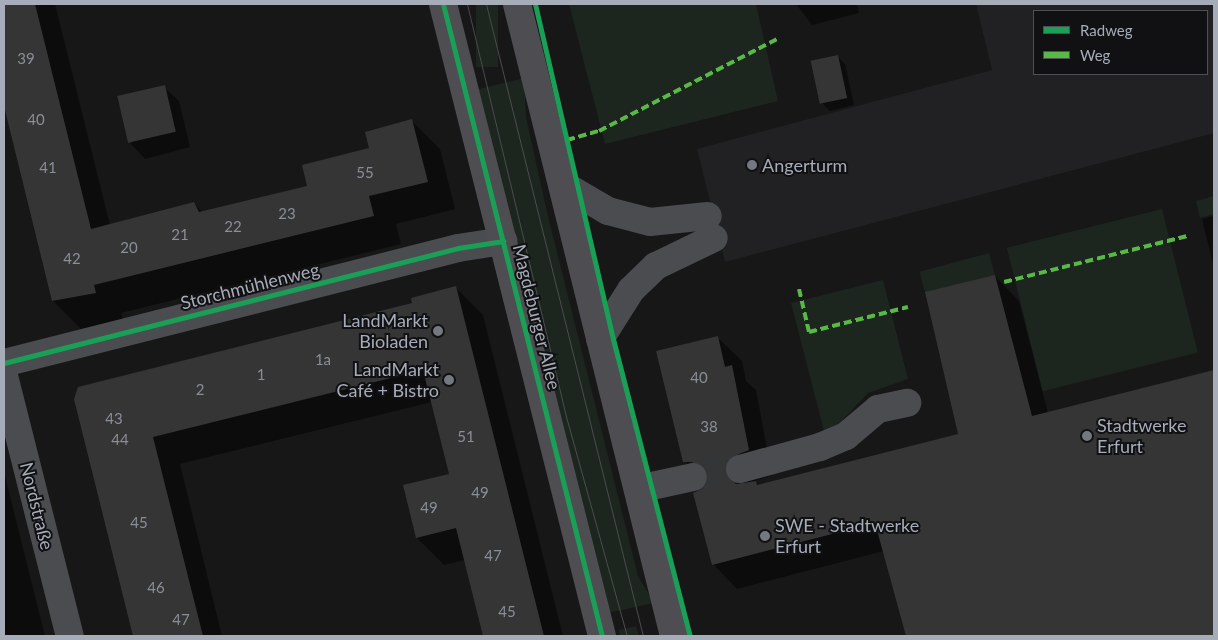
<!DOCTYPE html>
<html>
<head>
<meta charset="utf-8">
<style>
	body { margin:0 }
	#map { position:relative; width:1218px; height:640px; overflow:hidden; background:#171717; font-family:Lato,sans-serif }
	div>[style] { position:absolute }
	.built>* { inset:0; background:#212123 }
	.green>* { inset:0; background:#1c251e; transform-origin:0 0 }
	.shadow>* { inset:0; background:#0007 }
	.building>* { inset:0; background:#353536; transform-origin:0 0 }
	.minor-tunnel>* { height:28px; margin-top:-14px; transform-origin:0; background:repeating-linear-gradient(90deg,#343537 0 28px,transparent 0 42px) }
	.minor>* { height:28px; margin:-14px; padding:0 14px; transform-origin:14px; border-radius:14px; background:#4b4c50 }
	.major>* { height:28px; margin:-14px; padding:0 14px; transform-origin:14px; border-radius:14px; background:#4e4e52 }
	.tram>* { height:1px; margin:-0.5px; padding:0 0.5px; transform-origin:0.5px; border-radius:0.5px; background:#4b4c4f }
	.quiet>* { height:4px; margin-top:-2px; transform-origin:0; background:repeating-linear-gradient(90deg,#58b947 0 8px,transparent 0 12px) }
	.cycleway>* { height:5px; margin:-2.5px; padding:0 2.5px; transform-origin:2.5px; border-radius:2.5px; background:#1a9f57 }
	.dots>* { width:14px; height:14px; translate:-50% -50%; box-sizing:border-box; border:2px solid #111113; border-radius:50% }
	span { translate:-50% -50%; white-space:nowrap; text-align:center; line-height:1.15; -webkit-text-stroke:4px #111113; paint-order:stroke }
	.number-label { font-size:15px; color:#8a8e98 }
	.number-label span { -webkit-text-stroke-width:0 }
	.poi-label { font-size:18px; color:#a7acb9 }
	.left { translate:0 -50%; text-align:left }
	.right { translate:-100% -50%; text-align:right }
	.street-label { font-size:18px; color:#a7acb9 }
	.frame { position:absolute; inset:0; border:5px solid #a7acb9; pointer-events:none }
	.legend { position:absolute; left:1033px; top:10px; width:175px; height:65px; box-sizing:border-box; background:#111113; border:1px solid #4d4f55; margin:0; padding:6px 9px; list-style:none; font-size:15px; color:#a7acb9 }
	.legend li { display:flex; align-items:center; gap:10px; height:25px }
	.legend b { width:25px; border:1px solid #4d4f55 }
</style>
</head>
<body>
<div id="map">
	<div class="built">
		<i style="clip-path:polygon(evenodd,976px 4px,1214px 4px,1214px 133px,725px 262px,697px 149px,992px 70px,976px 4px,1034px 11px,1207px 11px,1207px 74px,1034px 74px,1034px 11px)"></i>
	</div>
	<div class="green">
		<i style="left:476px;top:4px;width:22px;height:63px"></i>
		<i style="clip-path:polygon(569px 4px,756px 4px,778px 101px,605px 144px)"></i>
		<i style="clip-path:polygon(524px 78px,526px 117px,547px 212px,638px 576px,654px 603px,608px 613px,471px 91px)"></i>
		<i style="clip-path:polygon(1214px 196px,1214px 214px,1200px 218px,1196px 201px)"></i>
		<i style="left:1162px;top:209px;width:148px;height:160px;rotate:76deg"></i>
		<i style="left:989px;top:253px;width:23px;height:72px;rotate:75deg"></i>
		<i style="clip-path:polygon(883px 280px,908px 379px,868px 393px,835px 428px,824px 431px,791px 303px)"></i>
		<i style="clip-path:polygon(636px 626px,639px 636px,620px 636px,619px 630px)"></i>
	</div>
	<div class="shadow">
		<i style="clip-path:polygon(4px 4px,55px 4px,110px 225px,194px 203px,203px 213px,309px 186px,412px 121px,440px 149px,455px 209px,396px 224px,401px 244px,121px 313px,124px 321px,81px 329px,53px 301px,4px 102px)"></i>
		<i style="clip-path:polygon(796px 4px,857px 4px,859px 13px,812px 25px)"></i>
		<i style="clip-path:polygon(837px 56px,845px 64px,854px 105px,830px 111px,823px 104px,813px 62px)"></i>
		<i style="clip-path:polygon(164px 87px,179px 101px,190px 147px,145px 159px,131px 144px)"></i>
		<i style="clip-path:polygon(1214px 216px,1214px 268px,1202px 219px)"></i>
		<i style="clip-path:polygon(995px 276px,1019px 301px,1048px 413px,1214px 372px,1214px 636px,908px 636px,884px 551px,737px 589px,713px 564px,707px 483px,685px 461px,717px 337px,742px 361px,746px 381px,756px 390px,772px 475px,755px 481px,759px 485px,960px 435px)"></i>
		<i style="clip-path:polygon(455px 287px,483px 315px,563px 636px,488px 636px,465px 560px,444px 565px,417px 538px,450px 475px,432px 402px,180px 464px,222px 636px,134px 636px,75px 399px,413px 304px)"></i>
		<i style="clip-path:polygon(4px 472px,45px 636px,4px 636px)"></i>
	</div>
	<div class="building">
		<i style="clip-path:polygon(4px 4px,35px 4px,91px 229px,194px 202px,199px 212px,307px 186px,302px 165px,369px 148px,365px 132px,412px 119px,428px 182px,369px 196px,374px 216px,94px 285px,96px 293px,52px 301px,4px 106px)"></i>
		<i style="left:838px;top:55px;width:44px;height:28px;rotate:78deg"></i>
		<i style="left:165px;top:85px;width:48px;height:49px;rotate:77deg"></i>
		<i style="clip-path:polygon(995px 275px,1032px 416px,1214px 370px,1214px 636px,906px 636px,875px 523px,712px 565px,693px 493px,704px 488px,708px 473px,698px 462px,683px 462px,656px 351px,718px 336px,725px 367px,732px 365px,749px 450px,729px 458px,725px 473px,736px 484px,756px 481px,757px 485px,958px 434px,925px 292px)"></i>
		<i style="clip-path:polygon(456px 286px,544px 636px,483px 636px,456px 528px,416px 538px,403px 485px,449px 474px,423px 370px,153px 437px,203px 636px,133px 636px,74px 399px,78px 387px,412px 303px,411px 298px)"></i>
	</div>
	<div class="minor-tunnel">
		<i style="left:693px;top:477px;width:33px;rotate:-18deg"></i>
		<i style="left:724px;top:467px;width:16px;rotate:7deg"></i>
	</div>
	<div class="minor">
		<i style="left:562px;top:184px;width:53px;rotate:30.4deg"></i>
		<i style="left:608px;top:211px;width:43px;rotate:14.7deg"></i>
		<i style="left:650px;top:222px;width:58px;rotate:-5.9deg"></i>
		<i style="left:600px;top:339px;width:58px;rotate:-57.7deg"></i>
		<i style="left:631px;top:290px;width:35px;rotate:-44deg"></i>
		<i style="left:656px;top:266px;width:64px;rotate:-25.8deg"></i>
		<i style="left:4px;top:363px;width:468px;rotate:-14.2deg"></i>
		<i style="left:458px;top:248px;width:46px;rotate:-8.8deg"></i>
		<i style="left:4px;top:376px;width:268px;rotate:75.8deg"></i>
		<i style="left:740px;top:469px;width:83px;rotate:-15.4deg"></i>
		<i style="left:820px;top:447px;width:28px;rotate:-23deg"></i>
		<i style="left:846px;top:436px;width:42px;rotate:-40.2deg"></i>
		<i style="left:878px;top:409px;width:30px;rotate:-12deg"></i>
		<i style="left:638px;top:489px;width:56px;rotate:-12.3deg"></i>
	</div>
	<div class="major">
		<i style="left:443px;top:4px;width:652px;rotate:75.88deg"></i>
		<i style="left:517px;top:4px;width:651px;rotate:76.05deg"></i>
	</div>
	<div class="tram">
		<i style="left:467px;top:4px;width:428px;rotate:76.5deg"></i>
		<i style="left:567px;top:420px;width:224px;rotate:74.5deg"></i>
		<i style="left:486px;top:4px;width:651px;rotate:76.05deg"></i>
	</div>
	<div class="quiet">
		<i style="left:567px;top:140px;width:33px;rotate:-16deg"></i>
		<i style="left:599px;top:131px;width:200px;rotate:-27.3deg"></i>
		<i style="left:1004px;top:282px;width:189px;rotate:-14.1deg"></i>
		<i style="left:799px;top:289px;width:44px;rotate:76.9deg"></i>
		<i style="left:809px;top:332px;width:102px;rotate:-14.2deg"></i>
	</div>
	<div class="cycleway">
		<i style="left:443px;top:4px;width:652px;rotate:75.88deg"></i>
		<i style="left:535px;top:4px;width:344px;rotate:76.9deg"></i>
		<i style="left:613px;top:339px;width:307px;rotate:75.5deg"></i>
		<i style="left:4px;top:363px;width:468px;rotate:-14.2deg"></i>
		<i style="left:458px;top:248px;width:46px;rotate:-8.8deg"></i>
	</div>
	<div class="dots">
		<i style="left:752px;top:165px;background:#757880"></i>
		<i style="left:438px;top:331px;background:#757880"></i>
		<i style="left:449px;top:380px;background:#757880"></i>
		<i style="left:1087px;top:436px;background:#757880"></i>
		<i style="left:765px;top:536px;background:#757880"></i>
	</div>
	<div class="number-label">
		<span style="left:26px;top:59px">39</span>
		<span style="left:36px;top:120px">40</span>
		<span style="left:48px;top:168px">41</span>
		<span style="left:365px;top:173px">55</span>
		<span style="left:287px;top:214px">23</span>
		<span style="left:233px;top:227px">22</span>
		<span style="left:180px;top:235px">21</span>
		<span style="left:129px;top:248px">20</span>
		<span style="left:72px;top:259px">42</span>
		<span style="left:323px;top:360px">1a</span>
		<span style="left:261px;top:375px">1</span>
		<span style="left:699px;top:378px">40</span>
		<span style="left:200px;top:390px">2</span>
		<span style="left:114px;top:419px">43</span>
		<span style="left:709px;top:427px">38</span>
		<span style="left:466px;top:437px">51</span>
		<span style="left:120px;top:440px">44</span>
		<span style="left:480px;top:493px">49</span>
		<span style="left:429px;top:508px">49</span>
		<span style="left:139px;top:523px">45</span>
		<span style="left:493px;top:556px">47</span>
		<span style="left:156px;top:588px">46</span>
		<span style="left:507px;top:612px">45</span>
		<span style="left:181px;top:620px">47</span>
	</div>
	<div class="poi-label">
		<span class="left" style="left:762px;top:165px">Angerturm</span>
		<span class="right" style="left:428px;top:331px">LandMarkt<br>Bioladen</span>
		<span class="right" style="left:439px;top:380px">LandMarkt<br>Café + Bistro</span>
		<span class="left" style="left:1097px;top:436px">Stadtwerke<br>Erfurt</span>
		<span class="left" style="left:775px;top:536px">SWE - Stadtwerke<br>Erfurt</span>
	</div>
	<div class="street-label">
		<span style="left:250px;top:286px;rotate:-14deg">Storchmühlenweg</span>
		<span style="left:537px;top:317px;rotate:76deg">Magdeburger Allee</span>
		<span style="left:37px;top:506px;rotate:76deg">Nordstraße</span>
	</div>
	<div class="frame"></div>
	<ul class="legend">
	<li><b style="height:6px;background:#1a9f57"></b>Radweg</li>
	<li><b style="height:6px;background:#58b947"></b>Weg</li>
	</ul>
</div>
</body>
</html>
